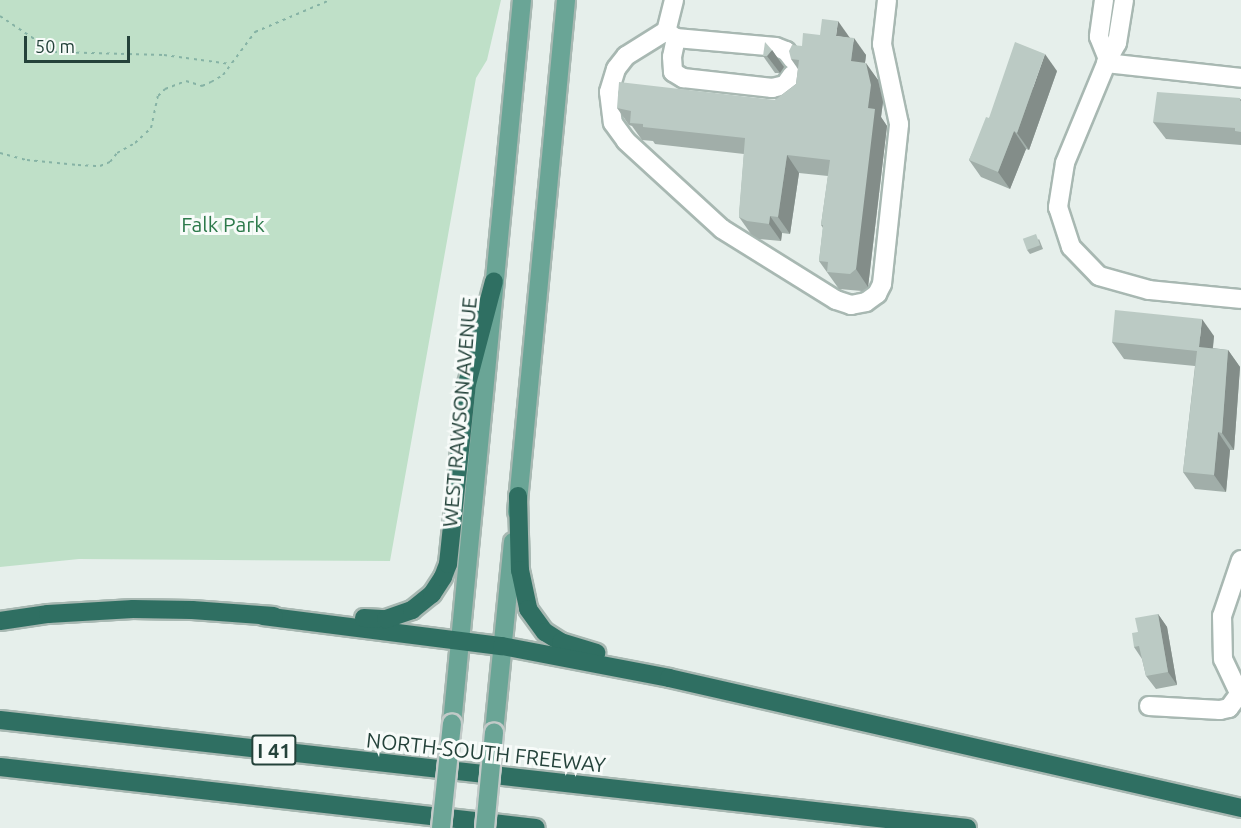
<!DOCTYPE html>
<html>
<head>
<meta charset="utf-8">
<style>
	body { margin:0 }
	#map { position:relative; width:1241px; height:828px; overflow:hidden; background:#e6efeb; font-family:Ubuntu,sans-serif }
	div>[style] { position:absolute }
	.green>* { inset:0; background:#bfe0c8 }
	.path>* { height:2px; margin-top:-1px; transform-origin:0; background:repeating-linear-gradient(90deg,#86b3a5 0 3px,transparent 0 7.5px) }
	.roads { filter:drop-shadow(2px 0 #a8b8b2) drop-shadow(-2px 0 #a8b8b2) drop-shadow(0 2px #a8b8b2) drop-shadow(0 -2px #a8b8b2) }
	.minor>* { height:18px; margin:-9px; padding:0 9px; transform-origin:9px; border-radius:9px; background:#fff }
	.major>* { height:18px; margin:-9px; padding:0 9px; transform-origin:9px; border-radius:9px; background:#6aa596 }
	.highway>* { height:18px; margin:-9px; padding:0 9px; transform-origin:9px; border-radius:9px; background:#2f6f62 }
	.bridges { filter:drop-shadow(2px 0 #c2cac8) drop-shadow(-2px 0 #c2cac8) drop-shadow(0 2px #c2cac8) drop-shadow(0 -2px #c2cac8) }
	.major-bridge>* { height:18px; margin:-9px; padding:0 9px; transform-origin:9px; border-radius:9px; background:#6aa596 }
	.wall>* { inset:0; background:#a1aea9 }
	.shaded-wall>* { inset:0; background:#838d89 }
	.building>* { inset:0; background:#bbcac4; transform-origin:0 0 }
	span { translate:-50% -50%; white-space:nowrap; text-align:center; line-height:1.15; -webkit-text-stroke:6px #f7fbf9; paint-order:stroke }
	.shield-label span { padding:2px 4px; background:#f7fbf9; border:2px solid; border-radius:4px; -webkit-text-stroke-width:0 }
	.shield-label { font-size:20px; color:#24423a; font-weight:700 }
	.park-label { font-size:21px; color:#2d7a4b }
	.street-label { font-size:21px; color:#24423a }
	.scale { position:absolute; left:24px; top:36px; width:106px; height:27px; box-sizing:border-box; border:3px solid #24423a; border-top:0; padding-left:8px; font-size:18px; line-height:21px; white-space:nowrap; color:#24423a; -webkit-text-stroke:4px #f7fbf9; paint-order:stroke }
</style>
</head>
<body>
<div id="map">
	<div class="green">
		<i style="clip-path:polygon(0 0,501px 0,487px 60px,476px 78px,390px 561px,79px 559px,0 567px)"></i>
	</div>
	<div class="path">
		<i style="left:0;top:16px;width:65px;rotate:33.7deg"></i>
		<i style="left:54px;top:52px;width:110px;rotate:1.6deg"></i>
		<i style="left:164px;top:55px;width:67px;rotate:7.8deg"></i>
		<i style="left:0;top:153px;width:28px;rotate:15deg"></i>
		<i style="left:27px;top:160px;width:51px;rotate:5.6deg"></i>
		<i style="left:78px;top:165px;width:22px;rotate:3deg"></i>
		<i style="left:100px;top:166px;width:11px;rotate:-22deg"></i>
		<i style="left:110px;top:162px;width:11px;rotate:-52deg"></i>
		<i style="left:117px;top:153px;width:21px;rotate:-29deg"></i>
		<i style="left:135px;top:143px;width:22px;rotate:-43deg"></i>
		<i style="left:151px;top:128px;width:33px;rotate:-78deg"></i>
		<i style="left:158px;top:96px;width:10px;rotate:-45deg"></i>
		<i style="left:165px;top:89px;width:22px;rotate:-21deg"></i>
		<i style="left:186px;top:81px;width:17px;rotate:17deg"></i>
		<i style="left:202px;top:86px;width:10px;rotate:-24deg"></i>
		<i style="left:211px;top:82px;width:14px;rotate:-30deg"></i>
		<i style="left:223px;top:75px;width:54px;rotate:-53.3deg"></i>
		<i style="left:255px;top:32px;width:82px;rotate:-23.1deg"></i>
	</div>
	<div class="roads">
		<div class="minor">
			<i style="left:674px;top:0;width:32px;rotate:104deg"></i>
			<i style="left:666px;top:31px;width:47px;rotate:148deg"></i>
			<i style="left:626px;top:56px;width:16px;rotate:128deg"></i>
			<i style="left:616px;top:69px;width:24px;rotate:107deg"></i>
			<i style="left:609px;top:92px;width:31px;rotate:83deg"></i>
			<i style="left:613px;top:123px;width:22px;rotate:54deg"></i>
			<i style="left:626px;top:141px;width:130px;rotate:42.5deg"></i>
			<i style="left:722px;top:229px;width:134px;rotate:31.9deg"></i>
			<i style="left:836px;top:300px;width:16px;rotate:18deg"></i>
			<i style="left:851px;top:305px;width:15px;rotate:-11deg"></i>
			<i style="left:866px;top:302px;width:14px;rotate:-36deg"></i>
			<i style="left:877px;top:294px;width:11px;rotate:-63deg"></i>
			<i style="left:882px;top:284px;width:161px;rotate:-83.9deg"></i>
			<i style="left:899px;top:124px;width:82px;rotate:-102deg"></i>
			<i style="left:882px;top:44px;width:44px;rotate:-83.5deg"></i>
			<i style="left:1104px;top:0;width:37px;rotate:98deg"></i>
			<i style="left:1099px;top:37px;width:24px;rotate:68deg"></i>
			<i style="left:1124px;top:0;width:44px;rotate:99.2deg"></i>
			<i style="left:1117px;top:43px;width:18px;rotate:119deg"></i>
			<i style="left:1108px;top:59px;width:113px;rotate:112.5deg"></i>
			<i style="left:1065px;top:163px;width:45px;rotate:99deg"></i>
			<i style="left:1058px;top:207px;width:42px;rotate:72deg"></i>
			<i style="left:1071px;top:247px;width:40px;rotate:46deg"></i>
			<i style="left:1099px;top:276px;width:52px;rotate:15.6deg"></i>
			<i style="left:1149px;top:290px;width:92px;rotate:5.6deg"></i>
			<i style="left:667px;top:32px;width:11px;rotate:34deg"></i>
			<i style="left:676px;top:38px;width:100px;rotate:5.1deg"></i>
			<i style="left:776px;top:47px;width:11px;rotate:22deg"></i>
			<i style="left:786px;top:51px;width:11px;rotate:52deg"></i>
			<i style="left:676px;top:38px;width:19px;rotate:102deg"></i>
			<i style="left:672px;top:57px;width:15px;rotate:86deg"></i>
			<i style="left:673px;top:72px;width:12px;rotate:31deg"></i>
			<i style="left:683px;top:78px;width:90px;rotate:6.4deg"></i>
			<i style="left:772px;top:88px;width:13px;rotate:-13deg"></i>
			<i style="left:785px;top:85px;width:12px;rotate:-55deg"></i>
			<i style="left:1106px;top:63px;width:136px;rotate:6.3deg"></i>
			<i style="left:1241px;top:560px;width:59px;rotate:108.7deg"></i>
			<i style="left:1222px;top:616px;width:43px;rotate:88.7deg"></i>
			<i style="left:1223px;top:659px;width:42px;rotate:64.7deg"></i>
			<i style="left:1149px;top:706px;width:71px;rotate:3.2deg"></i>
			<i style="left:1220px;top:710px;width:9px;rotate:-13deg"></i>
			<i style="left:1229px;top:708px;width:17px;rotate:-54deg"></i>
		</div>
		<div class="major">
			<i style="left:517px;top:512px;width:514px;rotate:-84.53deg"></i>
			<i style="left:452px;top:724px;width:727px;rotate:-84.48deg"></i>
			<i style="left:494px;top:732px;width:191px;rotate:-84.3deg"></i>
		</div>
		<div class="highway">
			<i style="left:518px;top:496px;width:74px;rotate:88.5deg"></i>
			<i style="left:520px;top:570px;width:40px;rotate:78deg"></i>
			<i style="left:528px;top:609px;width:29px;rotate:54deg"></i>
			<i style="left:545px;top:632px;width:19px;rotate:32deg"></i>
			<i style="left:561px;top:642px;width:37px;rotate:17deg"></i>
			<i style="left:263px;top:616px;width:241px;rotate:7.2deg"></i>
			<i style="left:502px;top:646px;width:170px;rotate:10.8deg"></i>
			<i style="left:669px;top:678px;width:587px;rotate:12.8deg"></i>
			<i style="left:364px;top:618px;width:22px;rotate:3deg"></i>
			<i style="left:386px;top:619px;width:28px;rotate:-19deg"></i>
			<i style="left:412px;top:610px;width:26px;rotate:-39deg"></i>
			<i style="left:432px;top:594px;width:20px;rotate:-57deg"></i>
			<i style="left:443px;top:577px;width:14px;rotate:-69deg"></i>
			<i style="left:448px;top:564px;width:181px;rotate:-84deg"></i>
			<i style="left:467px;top:384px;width:106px;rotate:-75.3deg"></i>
			<i style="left:0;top:621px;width:49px;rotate:-8.3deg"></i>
			<i style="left:48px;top:614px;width:85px;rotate:-3.4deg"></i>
			<i style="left:133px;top:609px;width:59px;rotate:1deg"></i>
			<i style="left:192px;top:610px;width:82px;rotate:4.2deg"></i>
			<i style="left:0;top:720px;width:973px;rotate:6.37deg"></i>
			<i style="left:0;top:767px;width:539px;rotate:6.49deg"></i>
		</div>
	</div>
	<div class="bridges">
		<div class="major-bridge">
			<i style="left:441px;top:828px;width:105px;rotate:-84deg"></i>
			<i style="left:485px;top:828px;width:96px;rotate:-84.6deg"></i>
		</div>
	</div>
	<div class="wall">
		<i style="clip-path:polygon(849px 37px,866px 55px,865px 63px,878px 80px,883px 102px,881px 117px,887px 126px,868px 287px,862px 291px,839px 289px,819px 261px,823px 228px,821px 225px,828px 176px,799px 173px,790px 234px,782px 233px,781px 241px,759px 239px,751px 234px,739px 217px,744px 154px,655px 144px,653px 141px,642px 140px,632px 126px,629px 125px,617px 108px,775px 100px,796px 84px,798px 69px,791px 59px,802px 46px)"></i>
		<i style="clip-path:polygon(772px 50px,784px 67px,780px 73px,775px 73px,763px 56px)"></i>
		<i style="clip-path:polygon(1057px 71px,1029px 150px,1026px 149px,1010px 189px,981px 177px,969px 160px,989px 118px)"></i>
		<i style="clip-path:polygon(1241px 99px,1241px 145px,1166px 139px,1153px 122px)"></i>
		<i style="clip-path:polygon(1039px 239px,1043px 249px,1030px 254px,1027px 250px)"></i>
		<i style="clip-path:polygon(1214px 336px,1213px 348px,1228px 350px,1240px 367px,1234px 450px,1230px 450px,1226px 492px,1195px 489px,1183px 472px,1195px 366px,1124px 359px,1112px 342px)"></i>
		<i style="clip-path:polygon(1158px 614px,1167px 627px,1177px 685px,1156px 689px,1146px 676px,1142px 659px,1134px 647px,1138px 632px)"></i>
	</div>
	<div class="shaded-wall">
		<i style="clip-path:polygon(838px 21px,850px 38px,836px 36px)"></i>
		<i style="clip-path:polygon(854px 38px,866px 55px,863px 78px,851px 61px)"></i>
		<i style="clip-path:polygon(772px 50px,784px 67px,780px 73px,767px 56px)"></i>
		<i style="clip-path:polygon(1045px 54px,1057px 71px,1029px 150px,1017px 133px)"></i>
		<i style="clip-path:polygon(866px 63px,878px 80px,883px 102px,881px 117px,887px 126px,868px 287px,856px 269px,868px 108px)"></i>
		<i style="clip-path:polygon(1014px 131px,1026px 149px,1010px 189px,998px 172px)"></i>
		<i style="clip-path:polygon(787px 155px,799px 173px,790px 234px,778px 217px)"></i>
		<i style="clip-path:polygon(770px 216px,782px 233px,781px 241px,769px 224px)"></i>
		<i style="clip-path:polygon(1202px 319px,1214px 336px,1211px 364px,1199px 347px)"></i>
		<i style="clip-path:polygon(1228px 350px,1240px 367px,1234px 450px,1222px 433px)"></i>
		<i style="clip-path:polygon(1218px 432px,1230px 450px,1226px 492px,1214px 475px)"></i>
		<i style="clip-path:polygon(1158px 614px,1167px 627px,1177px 685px,1168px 672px)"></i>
	</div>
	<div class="building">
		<i style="clip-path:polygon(822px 19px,838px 21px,836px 36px,854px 38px,851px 61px,866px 63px,871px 85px,868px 108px,875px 109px,856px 269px,850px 274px,827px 272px,828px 262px,819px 261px,823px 225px,821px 225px,830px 160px,787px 155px,778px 217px,770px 216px,769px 224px,747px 221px,739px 217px,739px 213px,745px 138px,643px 127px,643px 124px,630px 123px,631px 111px,617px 108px,619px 82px,775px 100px,796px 84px,799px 60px,791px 59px,789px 51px,792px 45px,802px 46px,803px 33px,820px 35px)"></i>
		<i style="clip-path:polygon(765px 42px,772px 50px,767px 56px,763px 56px)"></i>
		<i style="clip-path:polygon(1015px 42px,1045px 54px,1017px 133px,1014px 131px,998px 172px,969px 160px,986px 117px,989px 118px)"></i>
		<i style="clip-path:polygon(1157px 92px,1240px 98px,1240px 101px,1241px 101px,1241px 132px,1235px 131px,1235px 128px,1153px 122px)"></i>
		<i style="left:1036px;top:234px;width:12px;height:14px;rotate:70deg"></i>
		<i style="clip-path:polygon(1115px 310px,1202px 319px,1199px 347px,1228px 350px,1222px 433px,1218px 432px,1214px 475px,1183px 472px,1197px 351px,1112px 342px)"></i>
		<i style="clip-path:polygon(1158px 614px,1168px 672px,1146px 676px,1139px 646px,1134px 647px,1132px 633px,1138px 632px,1135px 618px)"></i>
	</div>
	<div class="shield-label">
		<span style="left:274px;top:750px">I 41</span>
	</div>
	<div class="park-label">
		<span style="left:223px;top:224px">Falk Park</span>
	</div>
	<div class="street-label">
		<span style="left:459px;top:412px;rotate:-85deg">WEST RAWSON AVENUE</span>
		<span style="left:486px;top:752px;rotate:6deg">NORTH-SOUTH FREEWAY</span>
	</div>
	<div class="scale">50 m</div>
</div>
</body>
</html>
